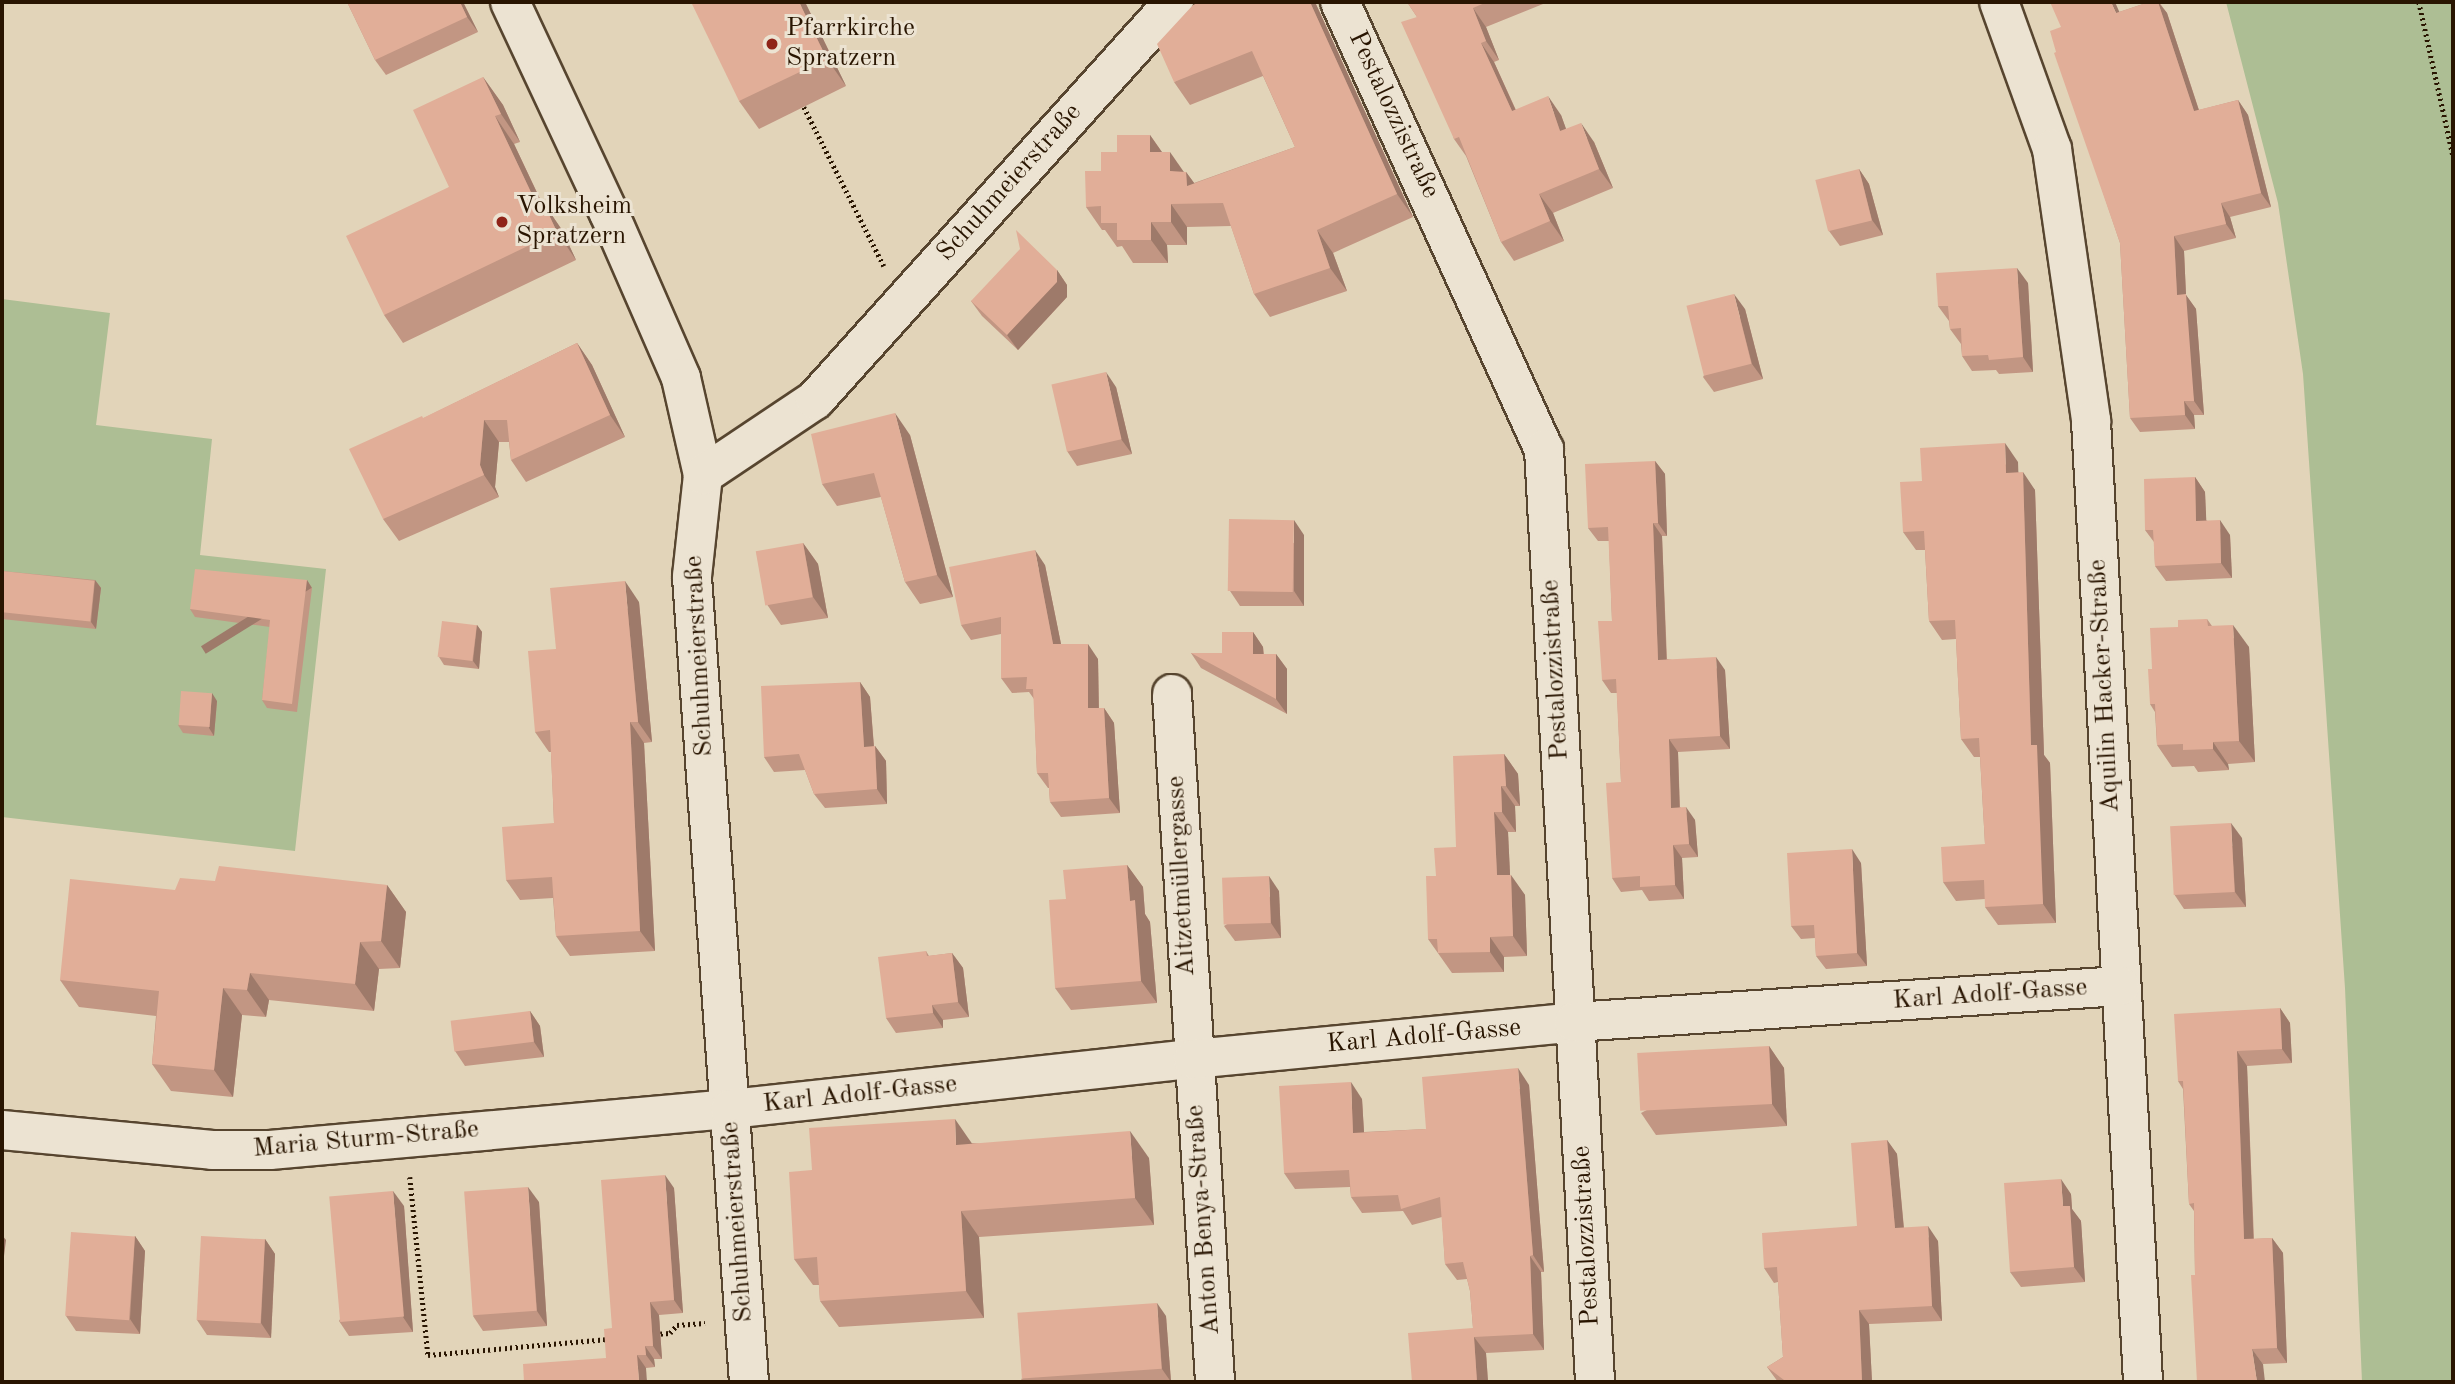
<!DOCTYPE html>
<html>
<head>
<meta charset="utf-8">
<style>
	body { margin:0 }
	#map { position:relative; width:2455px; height:1384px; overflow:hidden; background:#e2d4b9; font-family:"Old Standard TT",serif }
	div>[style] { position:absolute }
	.green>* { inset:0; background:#adbe94 }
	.path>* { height:4.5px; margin-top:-2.25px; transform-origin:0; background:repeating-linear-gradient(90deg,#291501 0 2px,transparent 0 5.5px) }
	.roads { filter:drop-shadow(2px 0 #57452f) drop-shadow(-2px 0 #57452f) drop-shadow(0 2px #57452f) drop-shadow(0 -2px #57452f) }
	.street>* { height:38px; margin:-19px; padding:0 19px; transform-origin:19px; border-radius:19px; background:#ece3d2 }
	.wall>* { inset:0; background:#c29683 }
	.shaded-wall>* { inset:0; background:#9e7a6a; transform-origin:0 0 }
	.building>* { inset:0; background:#e1ae98; transform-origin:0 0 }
	.dots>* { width:19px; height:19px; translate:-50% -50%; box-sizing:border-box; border:4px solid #ece3d2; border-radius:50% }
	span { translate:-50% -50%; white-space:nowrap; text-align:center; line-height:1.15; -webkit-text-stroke:6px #ece3d2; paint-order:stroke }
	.poi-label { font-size:26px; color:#291501 }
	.left { translate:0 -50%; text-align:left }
	.street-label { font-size:26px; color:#291501 }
	.frame { position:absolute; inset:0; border:4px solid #291501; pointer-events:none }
</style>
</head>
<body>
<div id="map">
	<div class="green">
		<i style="clip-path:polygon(2226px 2px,2453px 2px,2453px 1382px,2362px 1382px,2345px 988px,2303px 374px,2278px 203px)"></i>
		<i style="clip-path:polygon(2px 299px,110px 313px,96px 425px,212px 439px,200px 555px,326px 569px,295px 851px,2px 817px)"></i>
	</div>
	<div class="path">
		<i style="left:2419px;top:2px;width:157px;rotate:77.5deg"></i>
		<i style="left:804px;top:107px;width:178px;rotate:63.3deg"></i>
		<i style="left:410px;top:1177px;width:179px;rotate:84.2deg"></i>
		<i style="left:428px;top:1355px;width:181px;rotate:-5.1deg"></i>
		<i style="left:655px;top:1334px;width:15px;rotate:-4deg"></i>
		<i style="left:670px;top:1333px;width:11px;rotate:-49deg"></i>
		<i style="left:677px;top:1325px;width:28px;rotate:-4deg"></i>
	</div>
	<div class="roads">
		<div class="street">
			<i style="left:510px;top:2px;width:233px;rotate:64.9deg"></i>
			<i style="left:609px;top:213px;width:180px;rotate:66.4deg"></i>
			<i style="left:681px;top:378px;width:99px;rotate:77.2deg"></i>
			<i style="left:703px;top:475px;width:103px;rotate:96.2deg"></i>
			<i style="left:692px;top:577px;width:807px;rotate:85.95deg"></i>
			<i style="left:1340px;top:2px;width:491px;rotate:65.5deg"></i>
			<i style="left:1544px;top:449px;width:934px;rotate:86.87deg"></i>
			<i style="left:1999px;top:2px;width:156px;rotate:70.2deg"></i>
			<i style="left:2052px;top:149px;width:275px;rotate:81.8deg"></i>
			<i style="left:2091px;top:421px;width:962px;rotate:86.9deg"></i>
			<i style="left:703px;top:475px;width:135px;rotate:-33.8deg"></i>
			<i style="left:815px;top:400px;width:536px;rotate:-47.95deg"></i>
			<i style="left:1172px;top:694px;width:689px;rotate:86.42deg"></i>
			<i style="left:2px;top:1130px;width:211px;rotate:5.4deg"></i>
			<i style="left:212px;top:1150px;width:58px"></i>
			<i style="left:270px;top:1150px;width:462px;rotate:-5.1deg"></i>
			<i style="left:730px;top:1109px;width:466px;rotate:-6.2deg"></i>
			<i style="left:1193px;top:1059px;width:383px;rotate:-5.5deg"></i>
			<i style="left:1574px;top:1022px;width:547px;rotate:-3.77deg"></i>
		</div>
	</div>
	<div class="wall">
		<i style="clip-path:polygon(347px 2px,463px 2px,478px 32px,386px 75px,375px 60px)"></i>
		<i style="clip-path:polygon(805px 2px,846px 86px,759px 129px,739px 101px)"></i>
		<i style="clip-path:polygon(1315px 2px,1413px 217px,1333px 253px,1347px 291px,1270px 317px,1254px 294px,1231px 226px,1187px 227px,1187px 245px,1167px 245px,1168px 263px,1133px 263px,1122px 246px,1117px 247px,1105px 230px,1102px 230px,1086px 207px,1101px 171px,1117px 152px,1150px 135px,1162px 152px,1183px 172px,1186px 172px,1194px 183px,1295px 147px,1263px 76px,1190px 105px,1174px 82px)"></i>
		<i style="clip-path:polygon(1407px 2px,1548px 2px,1486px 27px,1499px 60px,1494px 62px,1516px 110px,1561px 115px,1566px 129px,1594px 142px,1613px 188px,1553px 213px,1564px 241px,1514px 261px,1501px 242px,1466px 156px,1454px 139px,1417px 17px)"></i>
		<i style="clip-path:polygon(2149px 2px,2159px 2px,2167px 13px,2199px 110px,2238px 100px,2248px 115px,2271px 207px,2230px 217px,2236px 238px,2184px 251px,2186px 295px,2196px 309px,2204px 415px,2194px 415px,2195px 429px,2140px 432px,2130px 418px,2120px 243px,2056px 52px,2061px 27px,2119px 12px)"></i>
		<i style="clip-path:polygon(483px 77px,503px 105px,520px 142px,514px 144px,542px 203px,543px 202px,562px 230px,576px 260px,403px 343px,384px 315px,449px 187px)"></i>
		<i style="clip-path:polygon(1859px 169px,1869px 184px,1883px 235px,1840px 246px,1829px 231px)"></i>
		<i style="clip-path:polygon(1057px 270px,1067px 285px,1067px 297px,1018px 350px,982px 316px,971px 301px)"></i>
		<i style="clip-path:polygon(2028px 283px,2033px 372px,1999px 374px,1996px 370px,1972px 371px,1962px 356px,1961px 344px,1950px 329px,1949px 321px,1938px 306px)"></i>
		<i style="clip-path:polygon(1745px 309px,1763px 379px,1714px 392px,1703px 377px)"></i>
		<i style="clip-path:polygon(577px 343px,592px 365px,625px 437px,526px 482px,511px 460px,509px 442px,499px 442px,495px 487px,499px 497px,399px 541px,383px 519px,424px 418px)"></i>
		<i style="clip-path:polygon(1116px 387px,1132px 454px,1077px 466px,1067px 451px)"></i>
		<i style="clip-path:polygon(910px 435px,953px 597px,920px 604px,905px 582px,881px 497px,837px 506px,822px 484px)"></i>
		<i style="clip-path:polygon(1655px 461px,1665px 474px,1667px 536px,1662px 536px,1667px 659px,1725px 670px,1730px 749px,1678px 752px,1680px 807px,1695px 820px,1698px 857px,1682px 858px,1684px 899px,1649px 901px,1642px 890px,1621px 892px,1612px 878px,1621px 782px,1617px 693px,1611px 693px,1602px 680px,1612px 621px,1609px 541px,1598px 541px,1588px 528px)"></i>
		<i style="clip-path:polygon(2018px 462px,2018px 472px,2035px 490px,2044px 755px,2050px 763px,2056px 923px,1998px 925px,1985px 907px,1985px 899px,1956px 901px,1943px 882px,1985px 844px,1980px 757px,1974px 757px,1961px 739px,1956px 639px,1942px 640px,1929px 621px,1925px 550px,1916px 550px,1903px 532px,1922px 481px)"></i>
		<i style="clip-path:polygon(2195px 477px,2205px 492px,2206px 520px,2230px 535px,2232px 578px,2166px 581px,2155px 566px,2154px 542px,2145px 530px)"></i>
		<i style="clip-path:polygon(1304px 535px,1304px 606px,1240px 606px,1230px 591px)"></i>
		<i style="clip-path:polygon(803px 543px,818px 564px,828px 618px,781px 625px,766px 603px)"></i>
		<i style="clip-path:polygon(1045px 565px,1061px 644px,1098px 659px,1099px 708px,1104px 708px,1114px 723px,1120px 813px,1061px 817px,1050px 802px,1049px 788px,1048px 788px,1037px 773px,1034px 699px,1029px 692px,1012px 693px,1001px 678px,1001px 634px,971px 640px,961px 625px)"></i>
		<i style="clip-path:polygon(2px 571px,95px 580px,101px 588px,96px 629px,2px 619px)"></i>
		<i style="clip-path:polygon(307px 580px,312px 588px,297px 712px,267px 708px,262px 700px,270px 627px,195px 617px,190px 609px)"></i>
		<i style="clip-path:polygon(639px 602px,652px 742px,644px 743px,655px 951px,570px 956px,556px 936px,553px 898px,520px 900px,506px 880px,554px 823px,551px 752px,549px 752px,535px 732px,556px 649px)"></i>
		<i style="clip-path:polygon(2207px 619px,2212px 626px,2249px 647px,2255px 762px,2228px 764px,2229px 770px,2198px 772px,2194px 766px,2172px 767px,2157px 745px,2155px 712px,2150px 704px,2152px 669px,2178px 627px)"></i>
		<i style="clip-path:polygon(477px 625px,482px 632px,479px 669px,444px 665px,439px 657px)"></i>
		<i style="clip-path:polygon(1253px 632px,1263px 647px,1264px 654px,1276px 654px,1287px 669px,1287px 714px,1201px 668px,1191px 653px,1222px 653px)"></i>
		<i style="clip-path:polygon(860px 682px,870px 697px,874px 746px,875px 746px,886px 761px,887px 804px,825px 808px,814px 794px,805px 770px,774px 772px,764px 757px)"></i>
		<i style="clip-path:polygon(217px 701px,214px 736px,183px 733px,178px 725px)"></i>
		<i style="clip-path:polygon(1504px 754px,1518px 774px,1520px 806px,1515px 806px,1516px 832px,1508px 832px,1510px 875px,1525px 895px,1527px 956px,1504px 957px,1504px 972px,1452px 973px,1428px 939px,1436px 876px,1456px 847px)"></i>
		<i style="clip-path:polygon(2242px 838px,2246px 907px,2184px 909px,2174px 894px)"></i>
		<i style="clip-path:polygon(1861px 863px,1867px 966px,1826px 969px,1816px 956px,1815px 938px,1801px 939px,1791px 926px)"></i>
		<i style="clip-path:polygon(1127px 865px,1143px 887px,1145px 914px,1150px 922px,1157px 1003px,1071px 1010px,1055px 988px,1066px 899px)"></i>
		<i style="clip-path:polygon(215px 881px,387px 885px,406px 912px,400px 968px,379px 969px,374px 1011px,269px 1000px,266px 1017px,242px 1015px,233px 1097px,171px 1091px,152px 1064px,156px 1016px,79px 1007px,60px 980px,175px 890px)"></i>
		<i style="clip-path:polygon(1279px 891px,1281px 938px,1235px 941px,1224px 926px)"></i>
		<i style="clip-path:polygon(926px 951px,929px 956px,952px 953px,963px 968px,969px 1017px,943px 1020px,943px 1028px,896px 1033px,886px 1018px)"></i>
		<i style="clip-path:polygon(2280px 1008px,2290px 1023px,2292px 1063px,2247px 1066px,2254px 1239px,2272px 1238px,2283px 1253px,2287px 1363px,2263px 1364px,2195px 1275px,2194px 1211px,2189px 1204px,2183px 1089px,2178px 1081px)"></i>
		<i style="clip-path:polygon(530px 1011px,540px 1026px,544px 1057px,465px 1066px,455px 1051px)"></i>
		<i style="clip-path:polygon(1769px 1046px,1784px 1068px,1787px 1126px,1656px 1135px,1641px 1113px)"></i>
		<i style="clip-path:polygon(1529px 1085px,1544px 1272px,1541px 1272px,1544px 1350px,1486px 1353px,1488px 1382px,1412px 1382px,1473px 1328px,1470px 1291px,1467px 1279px,1457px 1280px,1445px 1264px,1442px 1217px,1412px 1225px,1403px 1211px,1362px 1213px,1351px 1197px,1350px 1187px,1295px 1189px,1284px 1173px,1362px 1099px,1364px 1132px,1426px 1129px)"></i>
		<i style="clip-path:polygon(1887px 1140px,1897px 1154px,1904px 1228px,1938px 1241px,1942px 1321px,1869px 1324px,1872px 1382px,1778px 1382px,1767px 1367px,1783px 1357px,1778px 1282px,1774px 1283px,1764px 1268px,1857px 1226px)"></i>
		<i style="clip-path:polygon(972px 1143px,1149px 1158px,1154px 1225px,979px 1237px,984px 1318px,839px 1327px,820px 1301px,819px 1285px,813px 1285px,794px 1259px,812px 1170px)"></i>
		<i style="clip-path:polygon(674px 1188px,683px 1313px,659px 1315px,662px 1359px,654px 1359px,655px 1367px,646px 1368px,606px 1358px,612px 1328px)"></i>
		<i style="clip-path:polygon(2071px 1194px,2072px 1209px,2081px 1221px,2085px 1282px,2021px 1287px,2010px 1272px)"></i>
		<i style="clip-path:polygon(539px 1202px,547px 1326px,483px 1331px,473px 1316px)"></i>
		<i style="clip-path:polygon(404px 1206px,413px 1332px,349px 1336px,339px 1321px)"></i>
		<i style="clip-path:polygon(135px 1236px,145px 1251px,140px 1334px,76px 1331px,66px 1316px)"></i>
		<i style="clip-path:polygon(265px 1239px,275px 1254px,271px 1338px,207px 1335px,197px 1320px)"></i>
		<i style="clip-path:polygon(1166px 1316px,1171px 1382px,1023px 1382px,1021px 1379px)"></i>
	</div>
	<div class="shaded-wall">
		<i style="clip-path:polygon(460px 2px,463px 2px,478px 32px,467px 17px)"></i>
		<i style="clip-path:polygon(799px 2px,805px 2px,846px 86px,827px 59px)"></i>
		<i style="clip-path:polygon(1310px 2px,1315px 2px,1413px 217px,1397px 194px)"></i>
		<i style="clip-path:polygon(2111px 2px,2115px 2px,2126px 27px,2116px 13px)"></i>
		<i style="clip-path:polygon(2158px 2px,2167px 13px,2204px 126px,2194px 111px)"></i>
		<i style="clip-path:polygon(1473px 8px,1486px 27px,1499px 60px,1486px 41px)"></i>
		<i style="clip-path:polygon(1481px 43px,1494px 62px,1525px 131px,1512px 111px)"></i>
		<i style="clip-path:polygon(483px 77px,503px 105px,520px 142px,501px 114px)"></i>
		<i style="clip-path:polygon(1548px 96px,1561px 115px,1574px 151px,1560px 131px)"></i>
		<i style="clip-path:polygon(2238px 100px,2248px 115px,2271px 207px,2261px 193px)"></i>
		<i style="clip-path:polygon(495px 116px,514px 144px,556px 233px,537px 205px)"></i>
		<i style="clip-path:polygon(1581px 123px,1594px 142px,1613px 188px,1599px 169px)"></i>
		<i style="clip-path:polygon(1150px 135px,1166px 158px,1150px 152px)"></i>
		<i style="clip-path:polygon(1170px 152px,1186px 175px,1170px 171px)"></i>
		<i style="clip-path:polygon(1859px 169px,1869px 184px,1883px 235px,1872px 220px)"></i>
		<i style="clip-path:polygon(1186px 172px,1203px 195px,1187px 186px)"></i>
		<i style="clip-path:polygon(1539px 194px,1553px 213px,1564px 241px,1550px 221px)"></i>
		<i style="clip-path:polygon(543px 202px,562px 230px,576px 260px,557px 232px)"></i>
		<i style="clip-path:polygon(2221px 203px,2230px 217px,2236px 238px,2226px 224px)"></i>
		<i style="clip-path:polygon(1171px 204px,1187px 227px,1187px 245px,1171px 222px)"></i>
		<i style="clip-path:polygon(1151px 222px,1167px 245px,1168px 263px,1151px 240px)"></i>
		<i style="clip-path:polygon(1317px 230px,1333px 253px,1347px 291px,1330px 268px)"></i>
		<i style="clip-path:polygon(2174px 236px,2184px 251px,2186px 295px,2196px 309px,2204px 415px,2194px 401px,2177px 295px)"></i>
		<i style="clip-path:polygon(2017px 268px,2028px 283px,2033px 372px,2023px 357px)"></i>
		<i style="clip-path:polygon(1057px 270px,1067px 285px,1067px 297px,1018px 350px,1007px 335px)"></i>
		<i style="clip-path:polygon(1734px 294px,1745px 309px,1763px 379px,1752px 364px)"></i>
		<i style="clip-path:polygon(577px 343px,592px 365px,625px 437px,610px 415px)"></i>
		<i style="clip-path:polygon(1106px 372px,1116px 387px,1132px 454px,1121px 439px)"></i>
		<i style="clip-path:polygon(2184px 401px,2194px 415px,2195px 429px,2185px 415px)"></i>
		<i style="clip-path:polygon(895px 413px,910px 435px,953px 597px,937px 575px)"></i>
		<i style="clip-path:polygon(484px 420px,499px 442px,495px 487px,499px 497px,484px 475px,480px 465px)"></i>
		<i style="clip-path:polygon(2005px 443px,2018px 462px,2019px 491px,2006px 473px)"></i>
		<i style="clip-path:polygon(1655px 461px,1665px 474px,1667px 536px,1658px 523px)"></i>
		<i style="clip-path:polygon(2023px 472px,2035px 490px,2044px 755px,2050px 763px,2056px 923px,2043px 904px,2031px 745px)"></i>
		<i style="clip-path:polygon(2195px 477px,2205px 492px,2207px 536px,2196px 521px)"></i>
		<i style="clip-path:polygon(1294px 520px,1304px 535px,1304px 606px,1294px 591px)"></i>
		<i style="clip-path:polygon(2220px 520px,2230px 535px,2232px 578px,2221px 563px)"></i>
		<i style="clip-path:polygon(1653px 523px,1662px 536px,1667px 673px,1658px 660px)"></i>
		<i style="clip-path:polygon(803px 543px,818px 564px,828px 618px,813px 597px)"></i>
		<i style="clip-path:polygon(1035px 550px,1045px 565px,1064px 659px,1053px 644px)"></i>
		<i style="clip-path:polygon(95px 580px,101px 588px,96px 629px,91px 622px)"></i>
		<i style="left:307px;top:580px;width:9px;height:125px;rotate:58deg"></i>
		<i style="clip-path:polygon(625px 581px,639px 602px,652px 742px,638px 722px)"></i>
		<i style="clip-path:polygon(477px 625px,482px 632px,479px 669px,473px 661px)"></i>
		<i style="clip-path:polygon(2233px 625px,2249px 647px,2255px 762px,2239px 741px)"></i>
		<i style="clip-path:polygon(1253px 632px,1263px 647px,1264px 668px,1253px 654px)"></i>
		<i style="clip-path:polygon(1088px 644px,1098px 659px,1099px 723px,1088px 708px)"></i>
		<i style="clip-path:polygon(1276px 654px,1287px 669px,1287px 714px,1276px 699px)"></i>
		<i style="clip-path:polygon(1716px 657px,1725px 670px,1730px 749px,1720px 736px)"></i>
		<i style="clip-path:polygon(860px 682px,870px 697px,875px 762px,864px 747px)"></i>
		<i style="clip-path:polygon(212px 693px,217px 701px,214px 736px,209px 728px)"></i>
		<i style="clip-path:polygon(1104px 708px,1114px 723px,1120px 813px,1109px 798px)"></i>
		<i style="clip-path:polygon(630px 722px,644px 743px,655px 951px,640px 931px)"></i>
		<i style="clip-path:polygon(1669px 739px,1678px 752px,1680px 821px,1671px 808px)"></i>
		<i style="clip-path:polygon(2213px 742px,2228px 764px,2229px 770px,2213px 749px)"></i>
		<i style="clip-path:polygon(875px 746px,886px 761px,887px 804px,877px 789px)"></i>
		<i style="clip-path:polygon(1504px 754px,1518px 774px,1520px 806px,1506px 786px)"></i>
		<i style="clip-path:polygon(1501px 786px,1515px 806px,1516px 832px,1502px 812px)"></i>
		<i style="clip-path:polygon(1686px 807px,1695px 820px,1698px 857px,1689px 844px)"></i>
		<i style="clip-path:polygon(1494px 812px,1508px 832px,1511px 895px,1497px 875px)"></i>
		<i style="clip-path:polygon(2231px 823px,2242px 838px,2246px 907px,2235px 892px)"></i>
		<i style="clip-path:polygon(1673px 845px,1682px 858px,1684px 899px,1675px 885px)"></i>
		<i style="clip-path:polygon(1852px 849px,1861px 863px,1867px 966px,1857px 953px)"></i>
		<i style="clip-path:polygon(1127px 865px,1143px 887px,1145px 914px,1150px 922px,1157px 1003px,1141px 981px,1130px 901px)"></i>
		<i style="clip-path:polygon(1511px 875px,1525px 895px,1527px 956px,1513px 936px)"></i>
		<i style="clip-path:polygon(1269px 876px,1279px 891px,1281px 938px,1271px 923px)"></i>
		<i style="clip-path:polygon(387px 885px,406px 912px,400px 968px,381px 941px)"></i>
		<i style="clip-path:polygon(1490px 937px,1504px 957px,1504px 972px,1490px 952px)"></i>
		<i style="clip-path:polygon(360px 942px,379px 969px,374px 1011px,355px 984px)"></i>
		<i style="clip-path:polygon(952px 953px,963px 968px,969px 1017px,958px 1002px)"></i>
		<i style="clip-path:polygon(250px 973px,269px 1000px,266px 1017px,247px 990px)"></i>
		<i style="clip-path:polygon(223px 988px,242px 1015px,233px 1097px,214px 1070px)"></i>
		<i style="clip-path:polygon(932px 1005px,943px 1020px,943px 1028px,933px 1013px)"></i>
		<i style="clip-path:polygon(2280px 1008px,2290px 1023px,2292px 1063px,2282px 1049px)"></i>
		<i style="clip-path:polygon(530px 1011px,540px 1026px,544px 1057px,534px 1042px)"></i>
		<i style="clip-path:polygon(1769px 1046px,1784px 1068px,1787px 1126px,1772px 1104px)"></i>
		<i style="clip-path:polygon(2237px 1051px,2247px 1066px,2254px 1254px,2244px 1239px)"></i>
		<i style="clip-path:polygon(1518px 1068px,1529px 1085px,1544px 1272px,1533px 1255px)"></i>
		<i style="clip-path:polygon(1351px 1082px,1362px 1099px,1365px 1149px,1353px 1133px)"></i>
		<i style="clip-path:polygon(955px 1119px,973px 1145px,956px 1145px)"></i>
		<i style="clip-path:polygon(1130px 1131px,1149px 1158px,1154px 1225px,1135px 1198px)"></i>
		<i style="clip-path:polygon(1887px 1140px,1897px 1154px,1905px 1242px,1895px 1228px)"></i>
		<i style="clip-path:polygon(665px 1175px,674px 1188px,683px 1313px,674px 1300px)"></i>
		<i style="clip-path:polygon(2061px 1179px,2071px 1194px,2072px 1209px,2081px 1221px,2085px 1282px,2074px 1267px,2063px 1206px)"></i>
		<i style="clip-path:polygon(528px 1187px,539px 1202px,547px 1326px,537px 1311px)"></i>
		<i style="clip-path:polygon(393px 1191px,404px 1206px,413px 1332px,403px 1317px)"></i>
		<i style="clip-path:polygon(961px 1211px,979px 1237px,984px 1318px,966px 1291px)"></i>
		<i style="clip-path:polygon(1928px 1226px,1938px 1241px,1942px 1321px,1932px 1306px)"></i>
		<i style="clip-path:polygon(2px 1235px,6px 1240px,2px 1272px)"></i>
		<i style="clip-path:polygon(135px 1236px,145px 1251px,140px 1334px,130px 1319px)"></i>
		<i style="clip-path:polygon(2272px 1238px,2283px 1253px,2287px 1363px,2277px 1348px)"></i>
		<i style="clip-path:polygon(265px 1239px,275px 1254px,271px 1338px,261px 1323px)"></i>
		<i style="clip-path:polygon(1530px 1256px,1541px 1272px,1544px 1350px,1533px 1334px)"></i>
		<i style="clip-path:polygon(650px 1302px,659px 1315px,662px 1359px,653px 1346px)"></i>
		<i style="clip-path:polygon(1157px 1303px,1166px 1316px,1171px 1382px,1162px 1369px)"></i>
		<i style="clip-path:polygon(1859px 1310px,1869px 1324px,1872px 1382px,1862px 1382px)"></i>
		<i style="clip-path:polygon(1474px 1337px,1486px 1353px,1488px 1382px,1477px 1382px)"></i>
		<i style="clip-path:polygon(645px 1346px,654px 1359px,655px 1367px,646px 1355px)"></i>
		<i style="clip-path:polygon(2252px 1349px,2263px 1364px,2265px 1382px,2257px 1382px)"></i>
		<i style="clip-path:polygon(637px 1355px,646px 1368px,647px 1382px,639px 1382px)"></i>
	</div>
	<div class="building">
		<i style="clip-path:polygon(347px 2px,460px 2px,467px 17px,375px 60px)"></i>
		<i style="clip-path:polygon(691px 2px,799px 2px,827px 59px,739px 101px)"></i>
		<i style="clip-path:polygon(1199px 2px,1310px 2px,1397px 194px,1317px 230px,1330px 268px,1254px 294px,1223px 203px,1171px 204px,1171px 222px,1151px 222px,1151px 240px,1117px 240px,1117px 223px,1101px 223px,1101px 206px,1086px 207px,1085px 171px,1101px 171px,1101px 152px,1117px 152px,1117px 135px,1150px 135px,1150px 152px,1170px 152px,1170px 171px,1186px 172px,1187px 186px,1295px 147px,1252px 51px,1174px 82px,1157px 44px,1193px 5px)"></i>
		<i style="clip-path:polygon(1407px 2px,1487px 2px,1473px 8px,1486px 41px,1481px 43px,1512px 111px,1548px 96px,1560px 131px,1581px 123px,1599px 169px,1539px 194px,1550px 221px,1501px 242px,1459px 137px,1454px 139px,1401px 22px,1417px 17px)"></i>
		<i style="clip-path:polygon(2050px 2px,2111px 2px,2116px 13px,2149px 2px,2158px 2px,2194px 111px,2238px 100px,2261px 193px,2221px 203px,2226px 224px,2174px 236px,2177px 295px,2186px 294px,2194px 401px,2184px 401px,2185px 415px,2130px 418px,2120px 243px,2054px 53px,2056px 52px,2050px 31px,2061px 27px)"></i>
		<i style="clip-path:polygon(483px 77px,501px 114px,495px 116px,537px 205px,543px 202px,557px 232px,384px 315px,346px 236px,449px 187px,413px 110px)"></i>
		<i style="left:1859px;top:169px;width:53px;height:45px;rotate:76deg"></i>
		<i style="clip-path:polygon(1016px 230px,1057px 270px,1057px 282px,1007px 335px,971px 301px,1020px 249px)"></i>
		<i style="clip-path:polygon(2017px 268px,2023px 357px,1989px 360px,1988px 355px,1962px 356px,1961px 328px,1950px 329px,1948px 306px,1938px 306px,1936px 273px)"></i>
		<i style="left:1734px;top:294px;width:72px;height:49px;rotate:76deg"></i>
		<i style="clip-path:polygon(577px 343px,610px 415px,511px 460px,507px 420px,484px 420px,480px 465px,484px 475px,383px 519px,349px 449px,422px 416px,423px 418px)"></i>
		<i style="left:1106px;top:372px;width:69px;height:56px;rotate:77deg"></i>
		<i style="clip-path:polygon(895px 413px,937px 575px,905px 582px,874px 473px,822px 484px,811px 434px)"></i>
		<i style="clip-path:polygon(2005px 443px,2006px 473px,2023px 472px,2031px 745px,2037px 745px,2043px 904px,1985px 907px,1984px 880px,1943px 882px,1941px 847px,1985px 844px,1979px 738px,1961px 739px,1955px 620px,1929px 621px,1924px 531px,1903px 532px,1900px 482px,1922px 481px,1920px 448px)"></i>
		<i style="clip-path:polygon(1655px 461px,1658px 523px,1653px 523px,1658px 660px,1716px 657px,1720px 736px,1669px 739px,1671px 808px,1686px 807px,1689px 844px,1673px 845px,1675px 885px,1640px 887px,1640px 876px,1612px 878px,1606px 783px,1621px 782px,1616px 679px,1602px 680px,1598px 621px,1612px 621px,1608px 527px,1588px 528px,1585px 464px)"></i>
		<i style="clip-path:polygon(2195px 477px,2196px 521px,2220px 520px,2221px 563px,2155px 566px,2153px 530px,2145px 530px,2144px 479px)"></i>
		<i style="left:1229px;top:519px;width:65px;height:72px;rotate:1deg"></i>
		<i style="left:803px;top:543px;width:55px;height:48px;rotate:80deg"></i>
		<i style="clip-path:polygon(1035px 550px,1053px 644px,1088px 644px,1088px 708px,1104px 708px,1109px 798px,1050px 802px,1048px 773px,1037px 773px,1033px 689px,1026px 689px,1027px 677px,1001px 678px,1001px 617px,961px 625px,949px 567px)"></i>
		<i style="clip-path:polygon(195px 569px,307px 580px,292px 704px,262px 700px,270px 620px,190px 609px)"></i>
		<i style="left:2px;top:571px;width:93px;height:41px;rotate:6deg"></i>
		<i style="clip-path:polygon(625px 581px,638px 722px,630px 722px,640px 931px,556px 936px,552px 877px,506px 880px,502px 827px,554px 823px,550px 730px,535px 732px,528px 651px,556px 649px,550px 588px)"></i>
		<i style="clip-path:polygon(2207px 619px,2208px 626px,2233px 625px,2239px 741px,2213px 742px,2213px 749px,2183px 750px,2183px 744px,2157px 745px,2155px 704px,2150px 704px,2148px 669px,2152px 669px,2150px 628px,2178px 627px,2178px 620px)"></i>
		<i style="left:442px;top:621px;width:35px;height:36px;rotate:7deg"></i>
		<i style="clip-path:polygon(1222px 632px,1253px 632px,1253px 654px,1276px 654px,1276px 699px,1191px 653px,1222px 653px)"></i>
		<i style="clip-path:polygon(860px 682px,864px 747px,875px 746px,877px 789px,814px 794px,799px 754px,764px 757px,761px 686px)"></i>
		<i style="left:181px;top:691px;width:31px;height:34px;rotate:4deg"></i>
		<i style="clip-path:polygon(1504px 754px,1506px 786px,1501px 786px,1502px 812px,1494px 812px,1497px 875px,1511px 875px,1513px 936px,1490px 937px,1490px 952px,1438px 953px,1437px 939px,1428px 939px,1426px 876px,1436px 876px,1434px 848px,1456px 847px,1453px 756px)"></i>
		<i style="left:2231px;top:823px;width:69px;height:61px;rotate:87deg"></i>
		<i style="clip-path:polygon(1852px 849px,1857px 953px,1816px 956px,1814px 925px,1791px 926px,1787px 853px)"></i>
		<i style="clip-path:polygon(1127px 865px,1130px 901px,1135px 900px,1141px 981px,1055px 988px,1049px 900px,1066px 899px,1063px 870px)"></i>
		<i style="clip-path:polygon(219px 866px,387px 885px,381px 941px,360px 942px,355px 984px,250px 973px,247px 990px,223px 988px,214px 1070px,152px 1064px,159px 991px,60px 980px,70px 879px,175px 890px,180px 878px,215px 881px)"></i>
		<i style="left:1269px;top:876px;width:47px;height:47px;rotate:88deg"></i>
		<i style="clip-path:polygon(926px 951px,927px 956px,952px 953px,958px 1002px,932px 1005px,933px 1013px,886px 1018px,878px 957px)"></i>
		<i style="clip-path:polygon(2280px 1008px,2282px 1049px,2237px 1051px,2244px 1239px,2272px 1238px,2277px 1348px,2252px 1349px,2257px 1382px,2197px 1382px,2191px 1275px,2195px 1275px,2194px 1203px,2189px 1204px,2183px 1081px,2178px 1081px,2174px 1014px)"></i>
		<i style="left:530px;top:1011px;width:31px;height:80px;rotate:83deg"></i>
		<i style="left:1769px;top:1046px;width:58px;height:132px;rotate:87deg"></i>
		<i style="clip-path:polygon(1518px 1068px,1533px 1255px,1530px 1256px,1533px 1334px,1474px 1337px,1477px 1382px,1412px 1382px,1408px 1333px,1473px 1328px,1470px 1291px,1463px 1262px,1445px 1264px,1440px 1197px,1401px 1209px,1398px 1195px,1351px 1197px,1349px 1170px,1284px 1173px,1279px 1086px,1351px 1082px,1353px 1133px,1426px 1129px,1422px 1077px)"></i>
		<i style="clip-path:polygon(955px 1119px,956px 1145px,1130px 1131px,1135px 1198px,961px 1211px,966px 1291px,820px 1301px,817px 1257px,794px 1259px,789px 1172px,812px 1170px,809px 1128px)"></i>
		<i style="clip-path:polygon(1887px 1140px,1895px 1228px,1928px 1226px,1932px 1306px,1859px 1310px,1862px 1382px,1785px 1382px,1784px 1380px,1767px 1367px,1783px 1357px,1777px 1267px,1764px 1268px,1762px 1233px,1857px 1226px,1851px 1143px)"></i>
		<i style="clip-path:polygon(665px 1175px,674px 1300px,650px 1302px,653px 1346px,645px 1346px,646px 1355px,637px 1355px,639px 1382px,524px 1382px,523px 1364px,606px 1358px,604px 1329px,612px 1328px,601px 1180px)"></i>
		<i style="clip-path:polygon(2061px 1179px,2063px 1206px,2070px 1206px,2074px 1267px,2010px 1272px,2004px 1183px)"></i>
		<i style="left:528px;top:1187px;width:124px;height:64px;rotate:86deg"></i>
		<i style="left:393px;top:1191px;width:126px;height:64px;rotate:85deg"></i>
		<i style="left:71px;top:1232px;width:64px;height:84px;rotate:4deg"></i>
		<i style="left:201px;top:1236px;width:64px;height:84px;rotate:3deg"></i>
		<i style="left:1157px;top:1303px;width:66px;height:140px;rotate:86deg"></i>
	</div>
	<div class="dots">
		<i style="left:772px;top:44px;background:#8f2418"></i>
		<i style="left:502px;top:222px;background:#8f2418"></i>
	</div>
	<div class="poi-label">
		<span class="left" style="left:786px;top:44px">Pfarrkirche<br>Spratzern</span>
		<span class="left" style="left:516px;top:222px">Volksheim<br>Spratzern</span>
	</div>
	<div class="street-label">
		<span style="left:1393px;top:115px;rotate:65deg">Pestalozzistraße</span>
		<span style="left:1010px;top:183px;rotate:-48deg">Schuhmeierstraße</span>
		<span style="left:700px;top:656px;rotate:-93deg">Schuhmeierstraße</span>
		<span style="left:1556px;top:670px;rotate:-93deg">Pestalozzistraße</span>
		<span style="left:2105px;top:686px;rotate:-93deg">Aquilin Hacker-Straße</span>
		<span style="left:1182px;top:876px;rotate:-93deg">Aitzetmüllergasse</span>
		<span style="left:1990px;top:995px;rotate:-4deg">Karl Adolf-Gasse</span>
		<span style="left:1424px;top:1037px;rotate:-5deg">Karl Adolf-Gasse</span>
		<span style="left:860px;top:1095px;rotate:-6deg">Karl Adolf-Gasse</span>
		<span style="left:366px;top:1140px;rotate:-5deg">Maria Sturm-Straße</span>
		<span style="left:1204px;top:1220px;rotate:-94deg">Anton Benya-Straße</span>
		<span style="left:738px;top:1222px;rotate:-94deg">Schuhmeierstraße</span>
		<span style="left:1587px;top:1236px;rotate:-93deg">Pestalozzistraße</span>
	</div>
	<div class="frame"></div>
</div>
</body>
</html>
